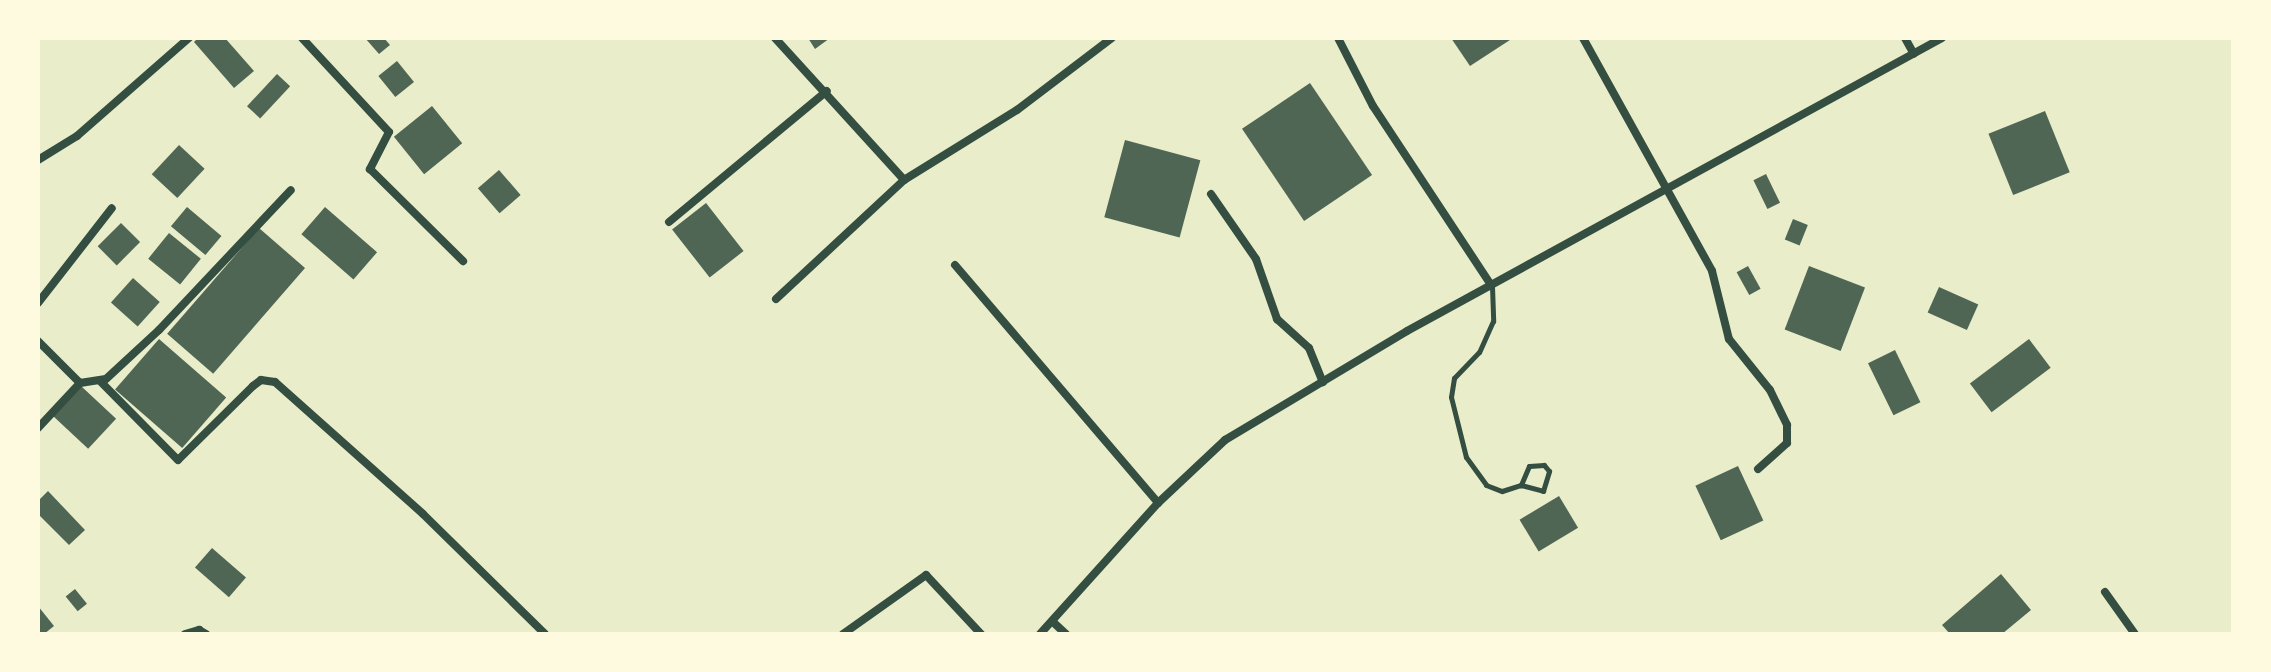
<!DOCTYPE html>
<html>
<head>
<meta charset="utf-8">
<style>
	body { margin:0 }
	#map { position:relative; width:2271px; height:672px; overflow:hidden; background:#e9edc9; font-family:"Golos Text",sans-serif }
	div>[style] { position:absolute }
	.building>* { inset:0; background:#4f6655; transform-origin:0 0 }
	.service>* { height:5px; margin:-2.5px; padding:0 2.5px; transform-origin:2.5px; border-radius:2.5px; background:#344e41 }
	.minor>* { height:8px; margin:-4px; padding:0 4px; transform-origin:4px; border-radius:4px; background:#344e41 }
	span { translate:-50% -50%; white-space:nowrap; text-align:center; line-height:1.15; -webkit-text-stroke:8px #fefae0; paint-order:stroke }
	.frame { position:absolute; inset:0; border:40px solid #fefae0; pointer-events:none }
</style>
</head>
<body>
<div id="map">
	<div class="building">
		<i style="clip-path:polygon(198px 38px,225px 38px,254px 71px,234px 88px,194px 42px)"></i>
		<i style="clip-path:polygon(365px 38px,384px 38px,390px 45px,379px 54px)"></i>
		<i style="clip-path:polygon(808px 38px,830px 38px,815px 49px)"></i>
		<i style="clip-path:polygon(1451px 38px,1513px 38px,1470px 66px)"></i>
		<i style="left:397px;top:61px;width:27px;height:24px;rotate:51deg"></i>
		<i style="left:277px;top:74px;width:18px;height:44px;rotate:43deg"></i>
		<i style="left:1310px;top:83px;width:111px;height:82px;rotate:56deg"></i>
		<i style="left:432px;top:106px;width:48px;height:49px;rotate:51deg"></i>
		<i style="left:2045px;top:111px;width:66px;height:61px;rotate:68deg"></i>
		<i style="left:1125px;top:140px;width:78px;height:80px;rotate:15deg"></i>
		<i style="left:179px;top:145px;width:35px;height:40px;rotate:43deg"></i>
		<i style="left:499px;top:170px;width:33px;height:28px;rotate:49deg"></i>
		<i style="left:1766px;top:174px;width:32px;height:14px;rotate:64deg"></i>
		<i style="left:706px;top:203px;width:61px;height:43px;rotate:52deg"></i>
		<i style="left:187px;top:207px;width:45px;height:25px;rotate:40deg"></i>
		<i style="left:325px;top:207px;width:69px;height:36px;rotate:41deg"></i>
		<i style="left:1793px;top:219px;width:16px;height:22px;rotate:22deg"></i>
		<i style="left:121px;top:223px;width:27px;height:33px;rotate:45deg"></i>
		<i style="left:259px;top:228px;width:61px;height:140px;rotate:41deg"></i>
		<i style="left:169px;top:233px;width:41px;height:33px;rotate:39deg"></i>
		<i style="left:1748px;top:266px;width:26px;height:13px;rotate:61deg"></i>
		<i style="left:1809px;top:266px;width:60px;height:68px;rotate:21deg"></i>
		<i style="left:133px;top:278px;width:36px;height:33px;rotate:42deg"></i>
		<i style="left:1939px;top:287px;width:43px;height:28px;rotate:24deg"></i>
		<i style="left:159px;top:339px;width:89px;height:67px;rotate:41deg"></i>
		<i style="left:2029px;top:339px;width:36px;height:74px;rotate:53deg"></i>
		<i style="left:1895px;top:350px;width:58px;height:30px;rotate:64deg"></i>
		<i style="left:81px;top:386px;width:48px;height:41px;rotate:43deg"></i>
		<i style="left:1738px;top:466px;width:60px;height:47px;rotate:65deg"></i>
		<i style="clip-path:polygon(48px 491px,85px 530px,69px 545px,38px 514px,38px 501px)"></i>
		<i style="left:1559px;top:496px;width:37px;height:46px;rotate:59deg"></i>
		<i style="left:212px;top:548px;width:45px;height:26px;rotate:41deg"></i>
		<i style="clip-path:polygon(2001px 574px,2031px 610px,2002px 634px,1950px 634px,1942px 625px)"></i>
		<i style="left:75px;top:589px;width:19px;height:12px;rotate:51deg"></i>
		<i style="clip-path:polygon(38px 606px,54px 626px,44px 634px,38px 634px)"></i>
	</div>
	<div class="service">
		<i style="left:1492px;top:286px;width:35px;rotate:88deg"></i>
		<i style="left:1493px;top:321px;width:34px;rotate:114deg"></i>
		<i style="left:1479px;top:352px;width:36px;rotate:134deg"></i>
		<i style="left:1454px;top:378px;width:19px;rotate:99deg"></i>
		<i style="left:1451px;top:397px;width:62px;rotate:76deg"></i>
		<i style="left:1466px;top:457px;width:34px;rotate:54deg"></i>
		<i style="left:1486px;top:485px;width:17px;rotate:21deg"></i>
		<i style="left:1502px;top:491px;width:20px;rotate:-18deg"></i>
		<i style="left:1521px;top:485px;width:23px;rotate:15deg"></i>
		<i style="left:1543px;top:491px;width:21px;rotate:-73deg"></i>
		<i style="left:1549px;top:471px;width:8px;rotate:-130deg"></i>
		<i style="left:1544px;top:465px;width:15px;rotate:176deg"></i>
		<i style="left:1529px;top:466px;width:21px;rotate:113deg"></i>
	</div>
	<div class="minor">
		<i style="left:302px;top:38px;width:128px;rotate:47.2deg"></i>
		<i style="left:389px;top:132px;width:42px;rotate:117.2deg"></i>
		<i style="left:370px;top:169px;width:131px;rotate:44.7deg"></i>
		<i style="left:775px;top:38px;width:192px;rotate:47.7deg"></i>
		<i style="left:904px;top:180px;width:133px;rotate:-31.8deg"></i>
		<i style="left:1017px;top:110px;width:119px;rotate:-37.2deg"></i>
		<i style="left:1338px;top:38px;width:76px;rotate:62.8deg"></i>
		<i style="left:1373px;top:106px;width:214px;rotate:56.6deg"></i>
		<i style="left:1583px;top:38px;width:266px;rotate:61deg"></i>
		<i style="left:1712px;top:271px;width:70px;rotate:76deg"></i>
		<i style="left:1729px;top:339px;width:65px;rotate:51.2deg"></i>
		<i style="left:1770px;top:390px;width:39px;rotate:64deg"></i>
		<i style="left:1787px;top:425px;width:18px;rotate:90deg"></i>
		<i style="left:1787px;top:443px;width:39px;rotate:138deg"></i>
		<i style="left:1905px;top:38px;width:18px;rotate:61deg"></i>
		<i style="left:38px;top:160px;width:46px;rotate:-31.6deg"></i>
		<i style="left:77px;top:136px;width:149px;rotate:-41.2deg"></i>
		<i style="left:1211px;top:194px;width:79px;rotate:55.3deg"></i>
		<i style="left:1256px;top:259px;width:64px;rotate:70.7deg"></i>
		<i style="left:1277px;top:319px;width:43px;rotate:42.2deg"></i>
		<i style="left:1309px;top:348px;width:37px;rotate:68deg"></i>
		<i style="left:669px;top:222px;width:205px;rotate:-39.7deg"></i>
		<i style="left:955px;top:265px;width:313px;rotate:49.5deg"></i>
		<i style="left:776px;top:299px;width:175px;rotate:-42.9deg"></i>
		<i style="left:38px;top:303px;width:120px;rotate:-52.1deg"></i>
		<i style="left:38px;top:341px;width:59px;rotate:45deg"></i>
		<i style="left:100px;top:381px;width:111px;rotate:45.4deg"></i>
		<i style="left:178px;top:460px;width:105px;rotate:-44.6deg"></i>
		<i style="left:253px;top:386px;width:10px;rotate:-37deg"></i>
		<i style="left:261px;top:380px;width:14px;rotate:8deg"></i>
		<i style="left:275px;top:382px;width:198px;rotate:41.7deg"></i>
		<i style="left:423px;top:514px;width:171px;rotate:44.5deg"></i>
		<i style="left:38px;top:428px;width:62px;rotate:-47deg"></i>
		<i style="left:80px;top:383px;width:26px;rotate:-9deg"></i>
		<i style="left:106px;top:379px;width:72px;rotate:-42.8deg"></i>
		<i style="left:159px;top:330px;width:192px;rotate:-46.7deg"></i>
		<i style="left:2105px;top:592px;width:52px;rotate:54.5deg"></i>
		<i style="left:1053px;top:622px;width:18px;rotate:43deg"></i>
		<i style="left:185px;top:634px;width:15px;rotate:-16deg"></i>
		<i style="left:199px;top:630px;width:8px;rotate:30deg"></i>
		<i style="left:843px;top:634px;width:102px;rotate:-35.4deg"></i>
		<i style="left:926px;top:575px;width:81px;rotate:47deg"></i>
		<i style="left:1040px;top:634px;width:176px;rotate:-48deg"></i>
		<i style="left:1158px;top:503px;width:92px;rotate:-43.2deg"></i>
		<i style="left:1225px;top:440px;width:212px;rotate:-30.9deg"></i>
		<i style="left:1407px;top:331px;width:610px;rotate:-28.71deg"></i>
	</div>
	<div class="frame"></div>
</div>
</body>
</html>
